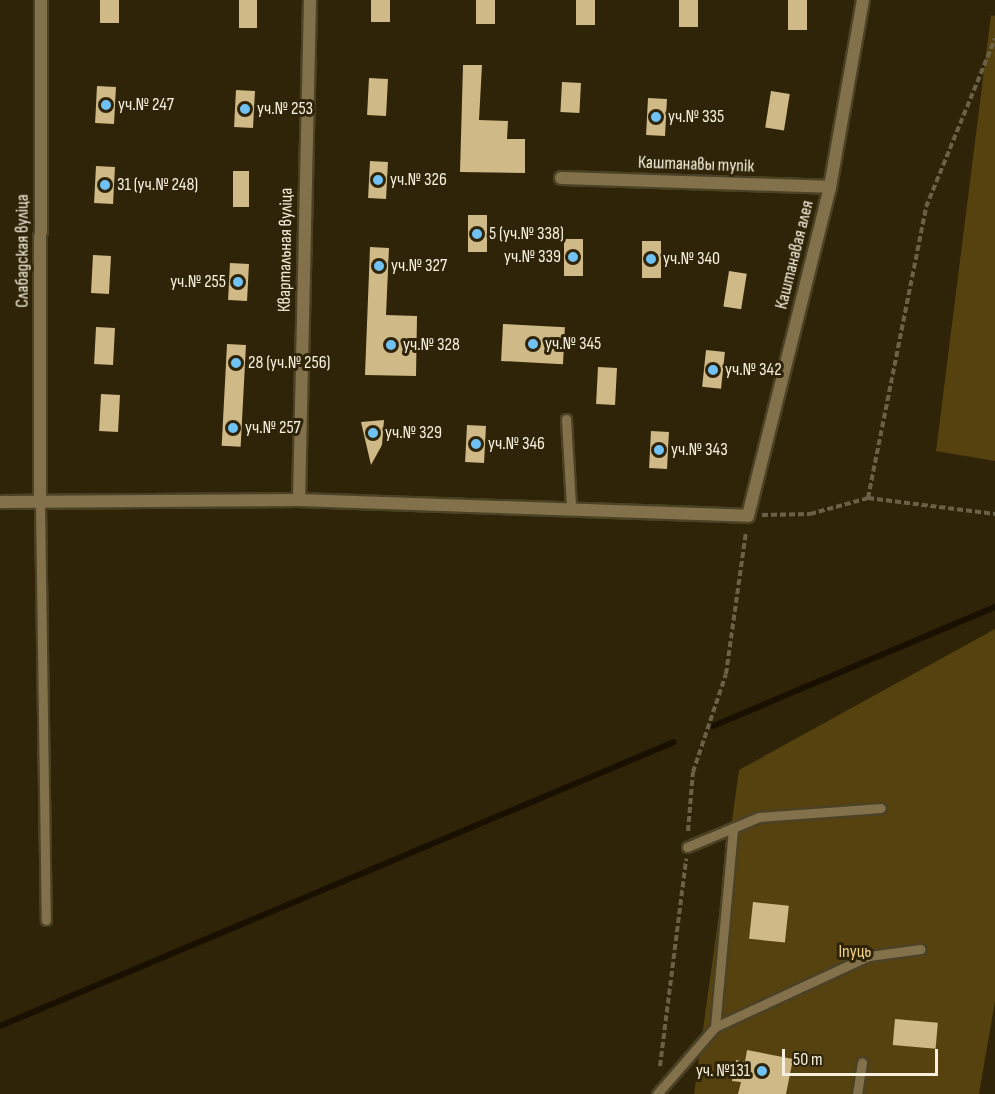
<!DOCTYPE html>
<html>
<head>
<meta charset="utf-8">
<style>
	body { margin:0 }
	#map { position:relative; width:995px; height:1094px; overflow:hidden; background:#2f2407; font-family:"Sofia Sans Condensed",sans-serif }
	div>[style] { position:absolute }
	.green>* { inset:0; background:#55420f }
	.stream>* { height:6px; margin:-3px; padding:0 3px; transform-origin:3px; border-radius:3px; background:#1a1000 }
	.building>* { inset:0; background:#cfb986; transform-origin:0 0 }
	.path>* { height:4px; margin-top:-2px; transform-origin:0; background:repeating-linear-gradient(90deg,#6b6148 0 6px,transparent 0 9px) }
	.roads { filter:drop-shadow(2px 0 #4b4125) drop-shadow(-2px 0 #4b4125) drop-shadow(0 2px #4b4125) drop-shadow(0 -2px #4b4125) }
	.service>* { height:9px; margin:-4.5px; padding:0 4.5px; transform-origin:4.5px; border-radius:4.5px; background:#82714a }
	.minor>* { height:12px; margin:-6px; padding:0 6px; transform-origin:6px; border-radius:6px; background:#82714a }
	.dots>* { width:16px; height:16px; translate:-50% -50%; box-sizing:border-box; border:3px solid #2f2407; border-radius:50% }
	span { translate:-50% -50%; white-space:nowrap; text-align:center; line-height:1.15; -webkit-text-stroke:6px #2f2407; paint-order:stroke }
	.poi-label { font-size:18px; color:#f7f0df }
	.left { translate:0 -50%; text-align:left }
	.right { translate:-100% -50%; text-align:right }
	.street-label { font-size:18px; color:#f7f0df }
	.park-label { font-size:18px; color:#f3d387 }
	.scale { position:absolute; left:782px; top:1049px; width:156px; height:27px; box-sizing:border-box; border:3px solid #f7f0df; border-top:0; padding-left:8px; font-size:18px; line-height:21px; white-space:nowrap; color:#f7f0df; -webkit-text-stroke:4px #2f2407; paint-order:stroke }
</style>
</head>
<body>
<div id="map">
	<div class="green">
		<i style="clip-path:polygon(991px 15px,995px 16px,995px 461px,936px 451px)"></i>
		<i style="clip-path:polygon(995px 629px,995px 1001px,979px 1094px,694px 1094px,739px 770px)"></i>
	</div>
	<div class="stream">
		<i style="left:713px;top:726px;width:306px;rotate:-22.9deg"></i>
		<i style="left:0;top:1026px;width:731px;rotate:-22.85deg"></i>
	</div>
	<div class="building">
		<i style="left:100px;top:0;width:19px;height:23px"></i>
		<i style="left:239px;top:0;width:18px;height:28px"></i>
		<i style="left:371px;top:0;width:19px;height:22px"></i>
		<i style="left:476px;top:0;width:19px;height:24px"></i>
		<i style="left:576px;top:0;width:19px;height:25px"></i>
		<i style="left:679px;top:0;width:19px;height:27px"></i>
		<i style="left:788px;top:0;width:19px;height:30px"></i>
		<i style="clip-path:polygon(463px 65px,482px 65px,479px 120px,508px 121px,507px 139px,525px 139px,525px 173px,460px 172px)"></i>
		<i style="left:369px;top:78px;width:19px;height:37px;rotate:3deg"></i>
		<i style="left:562px;top:82px;width:19px;height:30px;rotate:3deg"></i>
		<i style="left:97px;top:86px;width:19px;height:37px;rotate:3deg"></i>
		<i style="left:236px;top:90px;width:19px;height:37px;rotate:3deg"></i>
		<i style="left:771px;top:91px;width:19px;height:37px;rotate:9deg"></i>
		<i style="left:648px;top:98px;width:19px;height:37px;rotate:3deg"></i>
		<i style="left:370px;top:161px;width:18px;height:37px;rotate:3deg"></i>
		<i style="left:96px;top:166px;width:19px;height:37px;rotate:3deg"></i>
		<i style="left:233px;top:171px;width:16px;height:36px"></i>
		<i style="left:468px;top:215px;width:19px;height:37px"></i>
		<i style="left:564px;top:239px;width:19px;height:37px"></i>
		<i style="left:642px;top:241px;width:19px;height:37px"></i>
		<i style="clip-path:polygon(370px 247px,389px 248px,386px 315px,417px 316px,416px 376px,365px 375px)"></i>
		<i style="left:93px;top:255px;width:18px;height:38px;rotate:3deg"></i>
		<i style="left:230px;top:263px;width:19px;height:37px;rotate:3deg"></i>
		<i style="left:729px;top:271px;width:18px;height:36px;rotate:9deg"></i>
		<i style="left:503px;top:324px;width:62px;height:37px;rotate:3deg"></i>
		<i style="left:96px;top:327px;width:19px;height:37px;rotate:3deg"></i>
		<i style="left:227px;top:344px;width:19px;height:102px;rotate:3deg"></i>
		<i style="left:706px;top:350px;width:19px;height:37px;rotate:6deg"></i>
		<i style="left:598px;top:367px;width:19px;height:37px;rotate:3deg"></i>
		<i style="left:101px;top:394px;width:19px;height:37px;rotate:3deg"></i>
		<i style="clip-path:polygon(384px 420px,382px 445px,371px 465px,361px 422px)"></i>
		<i style="left:467px;top:425px;width:19px;height:37px;rotate:3deg"></i>
		<i style="left:651px;top:431px;width:18px;height:37px;rotate:3deg"></i>
		<i style="left:753px;top:902px;width:36px;height:37px;rotate:6deg"></i>
		<i style="left:895px;top:1019px;width:43px;height:26px;rotate:5deg"></i>
		<i style="clip-path:polygon(747px 1050px,793px 1059px,786px 1094px,738px 1094px,741px 1082px,732px 1081px,736px 1060px,745px 1062px)"></i>
	</div>
	<div class="path">
		<i style="left:868px;top:498px;width:128px;rotate:7.2deg"></i>
		<i style="left:762px;top:515px;width:48px;rotate:-1.2deg"></i>
		<i style="left:810px;top:514px;width:60px;rotate:-15.4deg"></i>
		<i style="left:868px;top:498px;width:297px;rotate:-78.7deg"></i>
		<i style="left:926px;top:207px;width:182px;rotate:-67.7deg"></i>
		<i style="left:688px;top:831px;width:59px;rotate:-85.2deg"></i>
		<i style="left:693px;top:772px;width:103px;rotate:-71.4deg"></i>
		<i style="left:726px;top:674px;width:144px;rotate:-82deg"></i>
		<i style="left:660px;top:1066px;width:209px;rotate:-82.8deg"></i>
	</div>
	<div class="roads">
		<div class="service">
			<i style="left:566px;top:419px;width:87px;rotate:86.7deg"></i>
			<i style="left:40px;top:503px;width:417px;rotate:89.2deg"></i>
			<i style="left:687px;top:847px;width:78px;rotate:-22.6deg"></i>
			<i style="left:759px;top:817px;width:122px;rotate:-4.2deg"></i>
			<i style="left:715px;top:1027px;width:200px;rotate:-84.8deg"></i>
			<i style="left:657px;top:1094px;width:89px;rotate:-49.1deg"></i>
			<i style="left:715px;top:1027px;width:170px;rotate:-24.8deg"></i>
			<i style="left:869px;top:956px;width:52px;rotate:-7.7deg"></i>
			<i style="left:857px;top:1094px;width:32px;rotate:-81deg"></i>
		</div>
		<div class="minor">
			<i style="left:561px;top:178px;width:269px;rotate:1.9deg"></i>
			<i style="left:299px;top:500px;width:500px;rotate:-88.74deg"></i>
			<i style="left:0;top:502px;width:299px;rotate:-0.4deg"></i>
			<i style="left:299px;top:500px;width:449px;rotate:2deg"></i>
			<i style="left:748px;top:516px;width:339px;rotate:-76deg"></i>
			<i style="left:830px;top:187px;width:190px;rotate:-80deg"></i>
			<i style="left:40px;top:503px;width:503px;rotate:-89.89deg"></i>
		</div>
	</div>
	<div class="dots">
		<i style="left:106px;top:105px;background:#70c2f4"></i>
		<i style="left:245px;top:109px;background:#70c2f4"></i>
		<i style="left:656px;top:117px;background:#70c2f4"></i>
		<i style="left:378px;top:180px;background:#70c2f4"></i>
		<i style="left:105px;top:185px;background:#70c2f4"></i>
		<i style="left:477px;top:234px;background:#70c2f4"></i>
		<i style="left:573px;top:257px;background:#70c2f4"></i>
		<i style="left:651px;top:259px;background:#70c2f4"></i>
		<i style="left:379px;top:266px;background:#70c2f4"></i>
		<i style="left:238px;top:282px;background:#70c2f4"></i>
		<i style="left:533px;top:344px;background:#70c2f4"></i>
		<i style="left:391px;top:345px;background:#70c2f4"></i>
		<i style="left:236px;top:363px;background:#70c2f4"></i>
		<i style="left:713px;top:370px;background:#70c2f4"></i>
		<i style="left:233px;top:428px;background:#70c2f4"></i>
		<i style="left:373px;top:433px;background:#70c2f4"></i>
		<i style="left:476px;top:444px;background:#70c2f4"></i>
		<i style="left:659px;top:450px;background:#70c2f4"></i>
		<i style="left:762px;top:1071px;background:#70c2f4"></i>
	</div>
	<div class="poi-label">
		<span class="left" style="left:118px;top:105px">уч.№ 247</span>
		<span class="left" style="left:257px;top:109px">уч.№ 253</span>
		<span class="left" style="left:668px;top:117px">уч.№ 335</span>
		<span class="left" style="left:390px;top:180px">уч.№ 326</span>
		<span class="left" style="left:117px;top:185px">31 (уч.№ 248)</span>
		<span class="left" style="left:489px;top:234px">5 (уч.№ 338)</span>
		<span class="right" style="left:561px;top:257px">уч.№ 339</span>
		<span class="left" style="left:663px;top:259px">уч.№ 340</span>
		<span class="left" style="left:391px;top:266px">уч.№ 327</span>
		<span class="right" style="left:226px;top:282px">уч.№ 255</span>
		<span class="left" style="left:545px;top:344px">уч.№ 345</span>
		<span class="left" style="left:403px;top:345px">уч.№ 328</span>
		<span class="left" style="left:248px;top:363px">28 (уч.№ 256)</span>
		<span class="left" style="left:725px;top:370px">уч.№ 342</span>
		<span class="left" style="left:245px;top:428px">уч.№ 257</span>
		<span class="left" style="left:385px;top:433px">уч.№ 329</span>
		<span class="left" style="left:488px;top:444px">уч.№ 346</span>
		<span class="left" style="left:671px;top:450px">уч.№ 343</span>
		<span class="right" style="left:750px;top:1071px">уч. №131</span>
	</div>
	<div class="street-label">
		<span style="left:696px;top:165px;rotate:2deg">Каштанавы тупік</span>
		<span style="left:286px;top:250px;rotate:-89deg">Квартальная вуліца</span>
		<span style="left:23px;top:251px;rotate:-90deg">Слабадская вуліца</span>
		<span style="left:795px;top:255px;rotate:-76deg">Каштанавая алея</span>
	</div>
	<div class="park-label">
		<span style="left:855px;top:952px">Іпуць</span>
	</div>
	<div class="scale">50 m</div>
</div>
</body>
</html>
